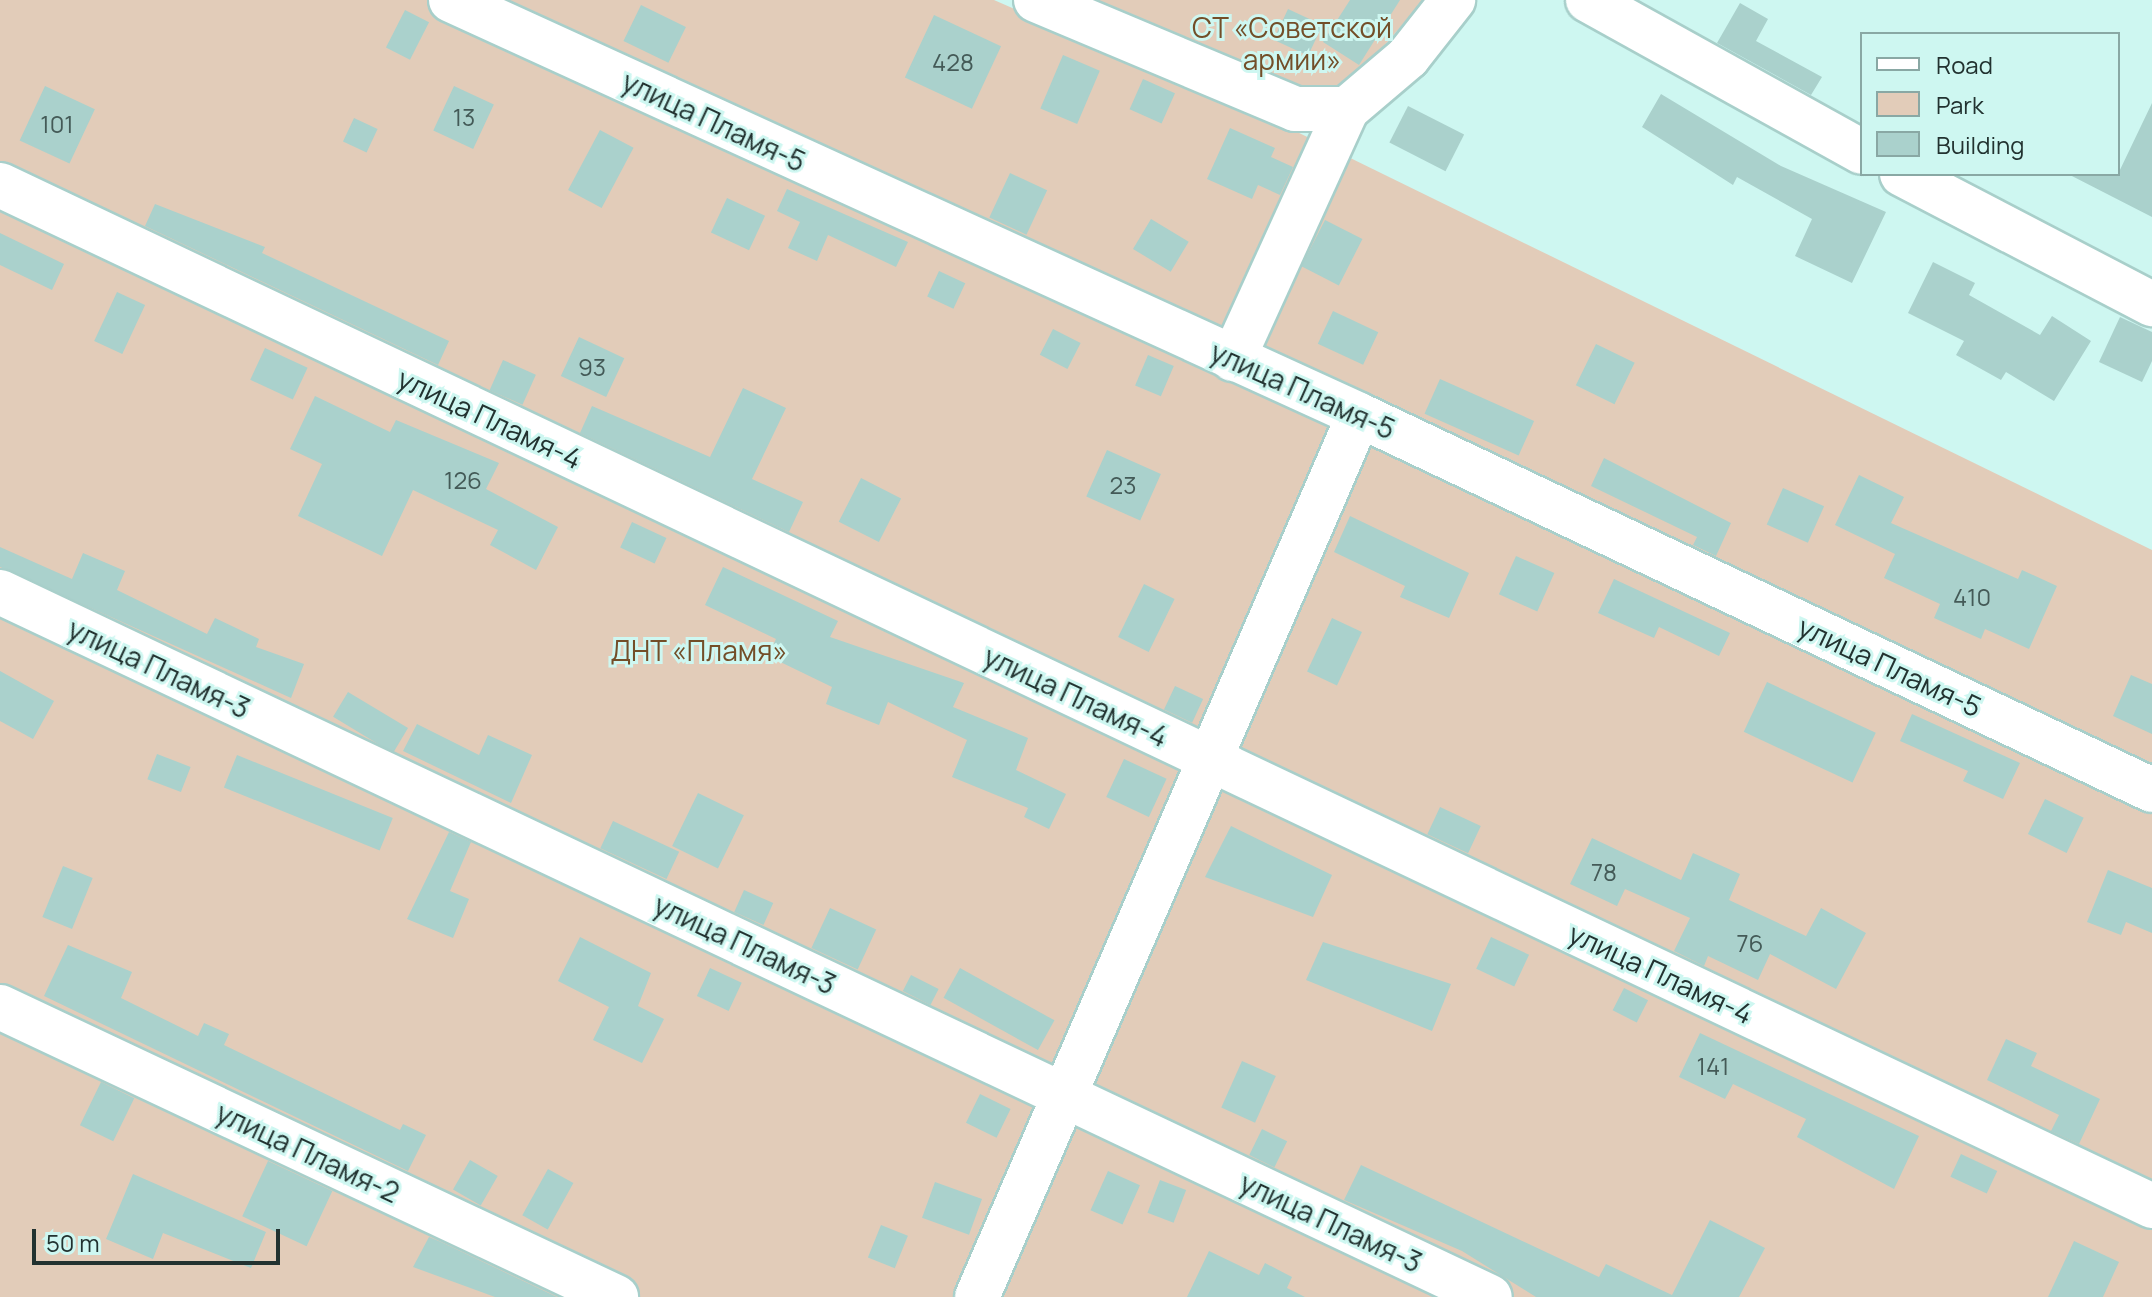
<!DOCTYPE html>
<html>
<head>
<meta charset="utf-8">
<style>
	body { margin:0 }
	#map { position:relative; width:2152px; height:1297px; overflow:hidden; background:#cef7f1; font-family:Manrope,sans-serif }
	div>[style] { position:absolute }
	.green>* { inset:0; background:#e2ccb9 }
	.building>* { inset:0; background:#aad1cc; transform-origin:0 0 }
	.roads { filter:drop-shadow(2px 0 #a8cfca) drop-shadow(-2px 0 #a8cfca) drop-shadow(0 2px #a8cfca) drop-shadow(0 -2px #a8cfca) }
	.minor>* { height:44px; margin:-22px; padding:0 22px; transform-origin:22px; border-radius:22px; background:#fff }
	span { translate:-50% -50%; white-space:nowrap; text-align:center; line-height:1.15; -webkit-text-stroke:6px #cef7f1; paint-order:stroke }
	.number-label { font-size:24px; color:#445a57 }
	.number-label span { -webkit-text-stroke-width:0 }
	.park-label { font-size:28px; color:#734e28 }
	.street-label { font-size:28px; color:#223230 }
	.legend { position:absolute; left:1860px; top:32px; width:260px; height:144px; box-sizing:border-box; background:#cef7f1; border:2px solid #89a8a4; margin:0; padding:10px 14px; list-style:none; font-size:24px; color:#223230 }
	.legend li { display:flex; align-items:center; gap:16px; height:40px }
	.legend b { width:40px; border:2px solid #89a8a4 }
	.scale { position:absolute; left:32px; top:1229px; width:248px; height:36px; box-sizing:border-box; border:4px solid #223230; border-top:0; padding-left:10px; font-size:24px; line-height:28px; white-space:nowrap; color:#223230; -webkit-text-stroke:6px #cef7f1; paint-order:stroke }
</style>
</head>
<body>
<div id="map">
	<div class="green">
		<i style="clip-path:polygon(0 0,994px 0,1291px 129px,2152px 550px,2152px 1297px,0 1297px)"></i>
		<i style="clip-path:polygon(1089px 0,1424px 0,1350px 85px,1289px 89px)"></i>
	</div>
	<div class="building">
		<i style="clip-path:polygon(1350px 0,1400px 0,1359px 65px,1323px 42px)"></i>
		<i style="clip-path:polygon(1740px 3px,1768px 19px,1756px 41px,1822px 77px,1811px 95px,1717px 43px)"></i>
		<i style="left:641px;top:5px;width:50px;height:40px;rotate:26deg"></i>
		<i style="left:1288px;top:9px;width:38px;height:34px;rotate:25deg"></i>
		<i style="left:405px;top:10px;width:27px;height:42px;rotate:27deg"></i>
		<i style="left:934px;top:15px;width:74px;height:69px;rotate:25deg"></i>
		<i style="left:1063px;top:55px;width:40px;height:58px;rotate:23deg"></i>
		<i style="left:1143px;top:79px;width:35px;height:33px;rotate:24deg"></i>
		<i style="left:45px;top:86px;width:55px;height:60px;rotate:25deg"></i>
		<i style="left:454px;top:86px;width:44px;height:49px;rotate:25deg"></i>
		<i style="clip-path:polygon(1661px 94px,1781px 166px,1886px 212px,1852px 283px,1795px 256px,1812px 219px,1737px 177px,1733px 185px,1642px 127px)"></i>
		<i style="clip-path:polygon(2152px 103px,2152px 217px,2068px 174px,2118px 174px)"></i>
		<i style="left:1408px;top:106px;width:63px;height:41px;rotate:27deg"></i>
		<i style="left:354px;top:118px;width:26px;height:26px;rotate:25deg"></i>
		<i style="clip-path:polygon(1230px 128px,1275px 148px,1271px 157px,1293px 167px,1280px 195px,1258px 185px,1252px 199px,1207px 179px)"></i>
		<i style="left:600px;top:130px;width:38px;height:68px;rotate:28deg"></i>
		<i style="left:1010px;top:173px;width:41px;height:49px;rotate:25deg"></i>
		<i style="clip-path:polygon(787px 189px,908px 242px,896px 267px,828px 235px,817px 261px,788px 248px,800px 222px,777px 211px)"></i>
		<i style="left:727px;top:198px;width:42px;height:38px;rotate:25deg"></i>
		<i style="clip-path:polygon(155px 204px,265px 247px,262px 253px,449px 341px,438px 365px,145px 226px)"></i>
		<i style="left:1151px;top:219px;width:44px;height:35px;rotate:31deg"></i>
		<i style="left:1325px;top:220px;width:42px;height:52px;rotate:27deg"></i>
		<i style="clip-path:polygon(0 233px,64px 264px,52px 290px,0 265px)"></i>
		<i style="clip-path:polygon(1933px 262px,1975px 283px,1969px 295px,2040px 335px,2052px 316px,2091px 341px,2054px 401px,2006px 372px,2001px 380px,1956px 355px,1964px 341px,1908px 313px)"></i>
		<i style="left:939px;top:271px;width:29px;height:28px;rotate:25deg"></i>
		<i style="left:117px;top:292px;width:31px;height:54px;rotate:25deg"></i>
		<i style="left:1333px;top:311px;width:50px;height:36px;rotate:25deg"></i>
		<i style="clip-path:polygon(2120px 317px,2152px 332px,2152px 361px,2142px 382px,2099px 362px)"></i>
		<i style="left:1053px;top:329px;width:31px;height:29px;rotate:27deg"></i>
		<i style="left:579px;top:337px;width:50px;height:43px;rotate:25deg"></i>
		<i style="left:1596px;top:344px;width:43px;height:46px;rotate:26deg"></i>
		<i style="left:265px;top:348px;width:47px;height:35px;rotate:25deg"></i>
		<i style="left:1148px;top:355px;width:28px;height:33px;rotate:23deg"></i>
		<i style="left:503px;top:360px;width:36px;height:33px;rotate:24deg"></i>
		<i style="left:1440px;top:379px;width:103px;height:38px;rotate:24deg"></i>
		<i style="clip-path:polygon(743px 388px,786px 408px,752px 479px,803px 502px,789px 532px,580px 433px,592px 406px,710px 457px)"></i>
		<i style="clip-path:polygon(315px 396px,390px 432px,396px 420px,499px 463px,486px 489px,558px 527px,536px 570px,490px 545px,498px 530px,413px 490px,382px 556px,298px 516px,322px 464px,290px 449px)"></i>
		<i style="left:1107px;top:450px;width:59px;height:51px;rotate:24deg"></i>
		<i style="clip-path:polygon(1604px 458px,1731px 523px,1716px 556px,1693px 545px,1697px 537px,1591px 486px)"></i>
		<i style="clip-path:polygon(1859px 475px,1904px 497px,1891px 523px,2018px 579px,2022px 570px,2057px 586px,2029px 649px,1985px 629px,1981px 639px,1934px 618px,1940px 604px,1884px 578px,1895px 554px,1835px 525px)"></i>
		<i style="left:861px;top:478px;width:45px;height:49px;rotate:27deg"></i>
		<i style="left:1783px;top:488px;width:45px;height:40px;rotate:24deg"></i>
		<i style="clip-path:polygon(1350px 516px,1469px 573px,1449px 618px,1400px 597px,1405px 586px,1334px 552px)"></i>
		<i style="left:632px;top:522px;width:38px;height:28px;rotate:25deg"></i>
		<i style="clip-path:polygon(0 547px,72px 579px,83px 553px,125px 571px,117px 590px,207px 634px,215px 618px,259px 639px,256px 647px,304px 664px,291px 698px,0 567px)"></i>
		<i style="left:1516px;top:556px;width:42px;height:42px;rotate:24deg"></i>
		<i style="clip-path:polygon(723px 567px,838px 621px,830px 637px,964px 683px,953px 707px,1028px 738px,1016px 770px,1066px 794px,1049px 829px,1024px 817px,1028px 808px,952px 777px,967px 740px,888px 702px,879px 725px,826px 704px,832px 687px,768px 656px,776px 639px,705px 605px)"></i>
		<i style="clip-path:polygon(1614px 579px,1730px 633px,1719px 656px,1659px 627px,1654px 638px,1598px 613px)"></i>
		<i style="left:1144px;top:584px;width:34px;height:59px;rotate:26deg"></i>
		<i style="left:1332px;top:618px;width:33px;height:59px;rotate:25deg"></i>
		<i style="clip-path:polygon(0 671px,54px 701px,33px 739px,0 721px)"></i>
		<i style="clip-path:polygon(2131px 675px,2152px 684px,2152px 734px,2113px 716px)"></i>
		<i style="left:1767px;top:682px;width:120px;height:55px;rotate:25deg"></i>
		<i style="left:1175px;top:686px;width:31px;height:26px;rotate:25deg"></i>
		<i style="left:348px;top:692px;width:70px;height:29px;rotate:31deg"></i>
		<i style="clip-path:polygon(1912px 714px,2020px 763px,2003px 799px,1963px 781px,1968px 771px,1900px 741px)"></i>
		<i style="clip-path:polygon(417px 724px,479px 755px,488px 735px,532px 755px,511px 803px,403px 751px)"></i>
		<i style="left:157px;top:754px;width:36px;height:27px;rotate:21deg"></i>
		<i style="left:237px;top:755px;width:168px;height:35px;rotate:22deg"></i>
		<i style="left:1124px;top:759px;width:47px;height:42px;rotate:25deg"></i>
		<i style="left:698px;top:793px;width:51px;height:59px;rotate:26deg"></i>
		<i style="left:2045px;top:799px;width:43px;height:39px;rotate:26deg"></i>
		<i style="left:1440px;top:807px;width:45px;height:30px;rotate:25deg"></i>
		<i style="left:613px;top:821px;width:73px;height:30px;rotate:25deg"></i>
		<i style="clip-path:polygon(1231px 826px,1332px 875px,1313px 917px,1205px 877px)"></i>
		<i style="clip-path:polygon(449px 832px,471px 842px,450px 891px,469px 899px,453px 938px,407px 919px)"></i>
		<i style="clip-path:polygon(1592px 838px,1681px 880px,1693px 853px,1740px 874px,1729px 900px,1806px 936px,1821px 908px,1866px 933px,1836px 989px,1770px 954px,1758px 980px,1708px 956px,1704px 966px,1674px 951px,1690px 918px,1625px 889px,1617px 906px,1570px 884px)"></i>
		<i style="left:63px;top:866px;width:32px;height:55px;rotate:22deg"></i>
		<i style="clip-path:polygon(2108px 870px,2152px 888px,2152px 933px,2126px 922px,2121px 935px,2087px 922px)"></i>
		<i style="left:744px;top:890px;width:32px;height:24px;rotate:24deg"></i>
		<i style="left:830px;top:908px;width:51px;height:44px;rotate:25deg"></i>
		<i style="clip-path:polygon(580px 937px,651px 973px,638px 1006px,664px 1019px,642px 1063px,593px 1040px,609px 1007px,558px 981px)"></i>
		<i style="left:1491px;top:937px;width:42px;height:35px;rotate:25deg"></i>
		<i style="clip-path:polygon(1323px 942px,1451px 984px,1432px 1031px,1306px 980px)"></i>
		<i style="clip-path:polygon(68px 945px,132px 972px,121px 998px,198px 1036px,204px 1023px,229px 1034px,224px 1045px,400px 1130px,403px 1124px,426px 1135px,408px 1171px,44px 996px)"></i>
		<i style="left:710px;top:968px;width:35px;height:31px;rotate:25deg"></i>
		<i style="left:960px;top:968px;width:108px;height:34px;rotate:29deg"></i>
		<i style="left:911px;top:975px;width:31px;height:18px;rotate:27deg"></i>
		<i style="left:1624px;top:988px;width:27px;height:25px;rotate:27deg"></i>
		<i style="clip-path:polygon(1700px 1033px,1919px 1136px,1894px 1189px,1797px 1137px,1806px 1119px,1733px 1084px,1725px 1099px,1679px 1077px)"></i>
		<i style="clip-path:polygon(2006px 1039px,2037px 1053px,2031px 1066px,2100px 1099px,2079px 1144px,2051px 1131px,2059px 1115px,1987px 1080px)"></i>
		<i style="left:1242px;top:1061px;width:37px;height:51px;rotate:24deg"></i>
		<i style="left:101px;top:1082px;width:37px;height:48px;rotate:26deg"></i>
		<i style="left:980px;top:1094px;width:34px;height:32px;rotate:26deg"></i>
		<i style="left:1262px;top:1129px;width:28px;height:29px;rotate:26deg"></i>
		<i style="left:1961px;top:1154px;width:40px;height:25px;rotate:25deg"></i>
		<i style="left:470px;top:1160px;width:32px;height:34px;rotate:30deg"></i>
		<i style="left:268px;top:1161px;width:71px;height:61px;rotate:25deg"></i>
		<i style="clip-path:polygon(1361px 1165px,1599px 1277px,1606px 1264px,1672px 1295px,1710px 1220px,1765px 1248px,1739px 1297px,1536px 1297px,1462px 1251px,1344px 1200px)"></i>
		<i style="left:548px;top:1169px;width:29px;height:53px;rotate:29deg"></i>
		<i style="left:1108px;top:1171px;width:35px;height:43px;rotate:24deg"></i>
		<i style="clip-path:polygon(133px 1174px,266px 1232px,251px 1268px,163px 1233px,153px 1259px,106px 1239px)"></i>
		<i style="left:1160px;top:1180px;width:28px;height:35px;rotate:21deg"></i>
		<i style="left:935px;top:1182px;width:50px;height:38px;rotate:20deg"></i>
		<i style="left:881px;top:1225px;width:29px;height:35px;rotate:22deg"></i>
		<i style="clip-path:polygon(429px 1237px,441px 1242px,557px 1297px,495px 1297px,413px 1267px)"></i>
		<i style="clip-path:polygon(2074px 1241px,2119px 1262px,2103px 1297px,2048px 1297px)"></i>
		<i style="clip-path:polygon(1209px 1251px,1259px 1275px,1265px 1263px,1292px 1277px,1287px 1288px,1305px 1297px,1187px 1297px)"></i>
	</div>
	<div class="roads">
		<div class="minor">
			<i style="left:451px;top:0;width:998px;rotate:24.56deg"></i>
			<i style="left:1359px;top:415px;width:877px;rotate:25.31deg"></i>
			<i style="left:1036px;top:0;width:281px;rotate:22.8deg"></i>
			<i style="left:1295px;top:109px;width:52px"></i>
			<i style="left:1588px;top:0;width:313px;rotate:29deg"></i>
			<i style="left:1902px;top:174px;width:282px;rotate:27.5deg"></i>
			<i style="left:0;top:185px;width:2382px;rotate:25.38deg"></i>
			<i style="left:1233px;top:359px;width:275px;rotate:-65.5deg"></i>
			<i style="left:1347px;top:109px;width:80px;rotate:-40.4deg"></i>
			<i style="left:1408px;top:57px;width:73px;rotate:-51.7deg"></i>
			<i style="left:0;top:592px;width:1648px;rotate:25.32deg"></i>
			<i style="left:0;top:1007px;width:681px;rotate:25.21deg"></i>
			<i style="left:977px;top:1297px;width:961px;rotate:-66.58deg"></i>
		</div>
	</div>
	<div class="number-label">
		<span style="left:953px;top:62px">428</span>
		<span style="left:464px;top:117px">13</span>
		<span style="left:57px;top:124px">101</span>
		<span style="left:592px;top:367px">93</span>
		<span style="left:463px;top:480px">126</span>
		<span style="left:1123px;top:485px">23</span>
		<span style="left:1972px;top:597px">410</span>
		<span style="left:1604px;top:872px">78</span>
		<span style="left:1750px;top:943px">76</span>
		<span style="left:1713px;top:1066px">141</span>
	</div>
	<div class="park-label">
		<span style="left:1292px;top:43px">СТ «Советской<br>армии»</span>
		<span style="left:699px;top:650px">ДНТ «Пламя»</span>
	</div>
	<div class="street-label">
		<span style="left:714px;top:121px;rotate:25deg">улица Пламя-5</span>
		<span style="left:1303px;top:390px;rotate:24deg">улица Пламя-5</span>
		<span style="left:490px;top:418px;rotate:25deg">улица Пламя-4</span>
		<span style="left:1890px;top:666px;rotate:25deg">улица Пламя-5</span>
		<span style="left:159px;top:668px;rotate:25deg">улица Пламя-3</span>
		<span style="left:1076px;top:696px;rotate:25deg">улица Пламя-4</span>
		<span style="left:745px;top:944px;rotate:25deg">улица Пламя-3</span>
		<span style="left:1661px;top:973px;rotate:25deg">улица Пламя-4</span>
		<span style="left:308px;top:1152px;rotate:25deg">улица Пламя-2</span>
		<span style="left:1331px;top:1222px;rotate:25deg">улица Пламя-3</span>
	</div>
	<ul class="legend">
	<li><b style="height:10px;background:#fff"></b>Road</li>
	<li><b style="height:22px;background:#e2ccb9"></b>Park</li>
	<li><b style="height:22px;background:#aad1cc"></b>Building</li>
	</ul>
	<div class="scale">50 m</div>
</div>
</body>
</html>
